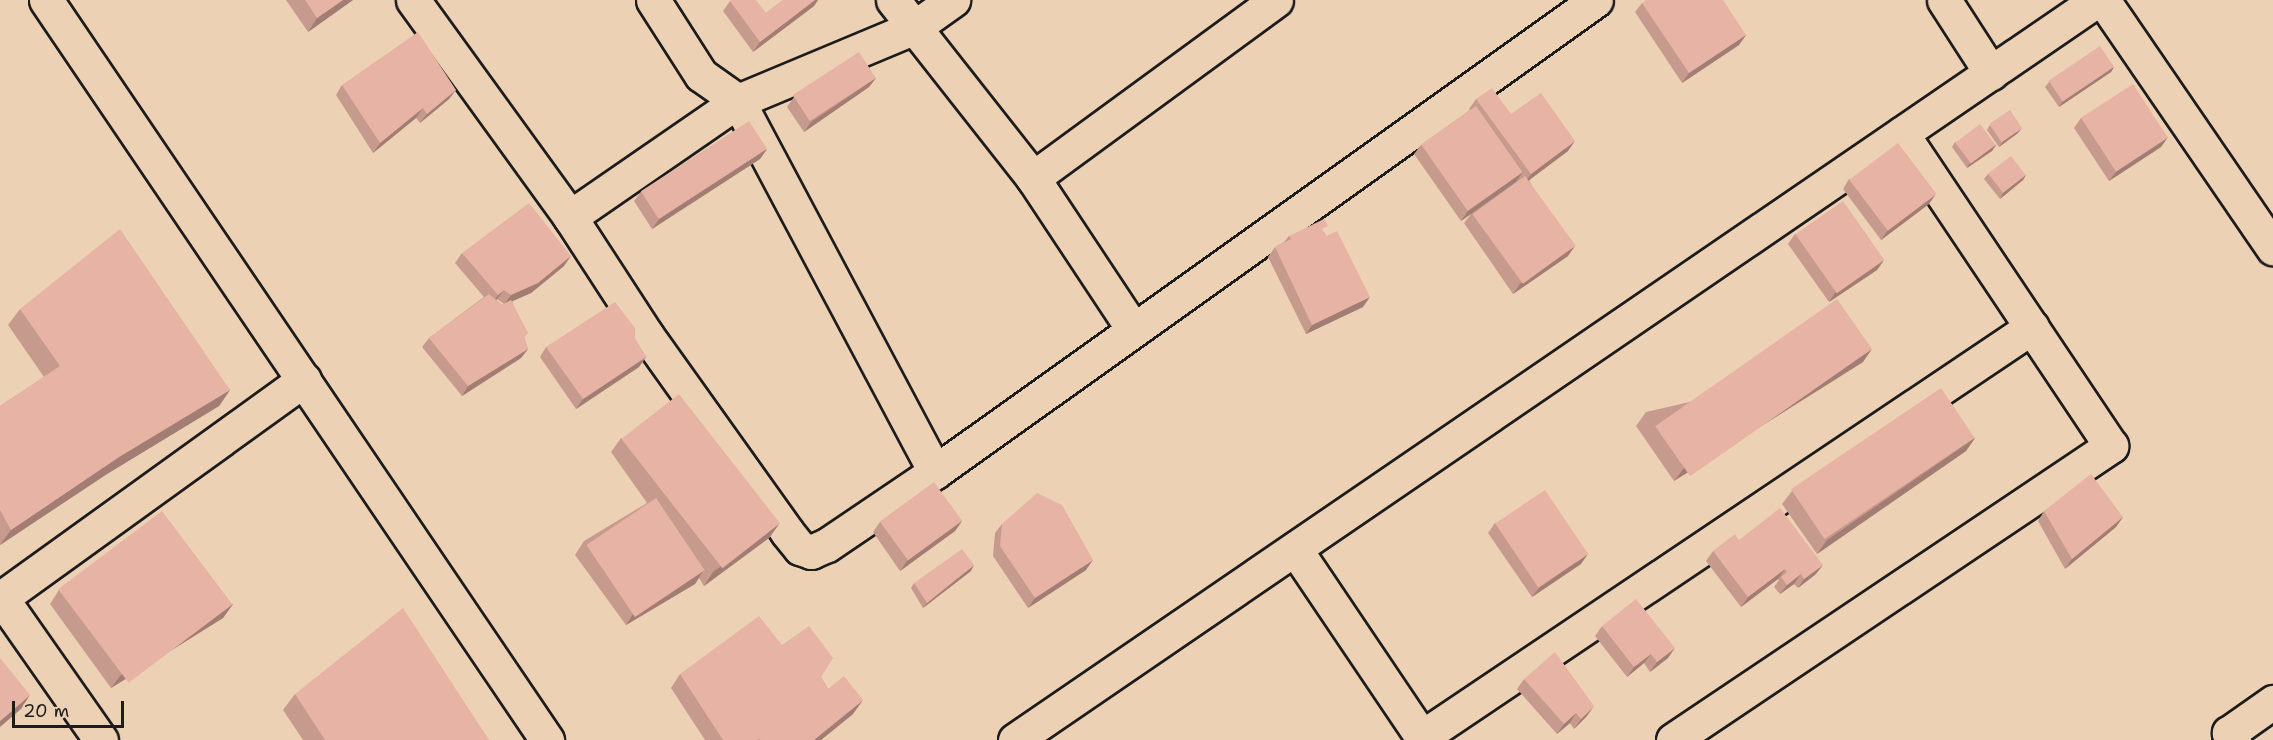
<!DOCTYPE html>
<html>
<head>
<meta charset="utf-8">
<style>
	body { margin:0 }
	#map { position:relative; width:2273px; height:740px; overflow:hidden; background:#edd1b4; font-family:"Shantell Sans",sans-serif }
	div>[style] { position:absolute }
	.roads { filter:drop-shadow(2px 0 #1c1c1c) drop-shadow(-2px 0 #1c1c1c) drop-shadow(0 2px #1c1c1c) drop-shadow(0 -2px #1c1c1c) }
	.minor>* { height:33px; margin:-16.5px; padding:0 16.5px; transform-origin:16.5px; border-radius:16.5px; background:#edd1b4 }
	.tertiary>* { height:33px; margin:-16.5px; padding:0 16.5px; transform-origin:16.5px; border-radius:16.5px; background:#edd1b4 }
	.secondary>* { height:33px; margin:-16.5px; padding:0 16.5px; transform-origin:16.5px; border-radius:16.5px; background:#edd1b4 }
	.wall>* { inset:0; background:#c79a8e }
	.shaded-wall>* { inset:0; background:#a27d74 }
	.building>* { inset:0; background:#e7b3a5; transform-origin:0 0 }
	span { translate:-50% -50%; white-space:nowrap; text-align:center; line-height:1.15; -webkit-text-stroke:5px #edd1b4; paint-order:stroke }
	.scale { position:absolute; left:12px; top:701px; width:112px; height:27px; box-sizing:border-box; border:3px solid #1c1c1c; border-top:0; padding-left:8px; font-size:18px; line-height:21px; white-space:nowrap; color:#1c1c1c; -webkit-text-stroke:4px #edd1b4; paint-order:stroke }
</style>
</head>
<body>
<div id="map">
	<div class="roads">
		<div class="minor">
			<i style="left:413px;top:0;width:268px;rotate:54.1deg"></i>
			<i style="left:570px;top:217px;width:140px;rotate:57deg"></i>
			<i style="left:646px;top:334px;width:243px;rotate:54.5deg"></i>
			<i style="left:787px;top:532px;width:21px;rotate:51deg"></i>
			<i style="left:800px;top:548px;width:12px;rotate:20deg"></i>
			<i style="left:811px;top:552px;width:17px;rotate:-24deg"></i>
			<i style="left:827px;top:545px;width:130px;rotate:-34.1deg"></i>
			<i style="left:935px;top:472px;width:812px;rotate:-35.53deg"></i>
			<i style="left:653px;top:0;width:89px;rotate:57.4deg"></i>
			<i style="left:701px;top:75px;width:45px;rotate:35.1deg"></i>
			<i style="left:738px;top:101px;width:420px;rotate:62deg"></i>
			<i style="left:893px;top:0;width:226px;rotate:51.8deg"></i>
			<i style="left:1033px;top:178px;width:181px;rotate:56.5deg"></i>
			<i style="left:1944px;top:0;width:87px;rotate:57.2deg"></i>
			<i style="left:2103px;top:0;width:301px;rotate:55.6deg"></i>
			<i style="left:1033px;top:178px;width:301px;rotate:-36.2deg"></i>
			<i style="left:570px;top:217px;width:204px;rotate:-34.6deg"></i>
			<i style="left:738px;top:101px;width:192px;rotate:-22.7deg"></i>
			<i style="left:915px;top:27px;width:47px;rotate:-35.4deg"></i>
			<i style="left:1295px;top:549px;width:230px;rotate:56deg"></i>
			<i style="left:0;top:596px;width:176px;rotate:55deg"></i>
			<i style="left:0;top:599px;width:375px;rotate:-35.8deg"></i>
			<i style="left:1422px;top:737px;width:735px;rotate:-33.91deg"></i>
			<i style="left:1673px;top:740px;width:528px;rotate:-33.87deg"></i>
			<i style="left:2111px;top:446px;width:376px;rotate:-123.8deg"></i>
			<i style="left:2234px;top:740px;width:9px;rotate:-126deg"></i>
			<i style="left:2229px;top:733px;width:54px;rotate:-35.2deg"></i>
		</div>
		<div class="tertiary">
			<i style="left:1015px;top:740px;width:1311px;rotate:-34.37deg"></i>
		</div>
		<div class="secondary">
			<i style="left:46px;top:0;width:894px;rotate:55.9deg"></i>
		</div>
	</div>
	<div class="wall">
		<i style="clip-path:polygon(286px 0,353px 0,308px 32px)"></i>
		<i style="clip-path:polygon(783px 0,818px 0,814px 6px,753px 52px,723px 11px,730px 1px,766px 13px)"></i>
		<i style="clip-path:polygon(1642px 3px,1746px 35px,1739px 45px,1682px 83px,1635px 12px)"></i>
		<i style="clip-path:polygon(2114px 67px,2111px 72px,2059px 107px,2045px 87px,2049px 82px)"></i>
		<i style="clip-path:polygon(876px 78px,869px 87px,804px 132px,787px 107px,794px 97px)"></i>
		<i style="clip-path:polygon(342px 85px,456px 90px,449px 99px,420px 123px,416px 118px,373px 153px,336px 95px)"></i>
		<i style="clip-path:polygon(1476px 99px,1511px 114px,1568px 151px,1529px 180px,1568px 256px,1513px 294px,1464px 223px,1471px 214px,1461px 221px,1414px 154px,1421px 145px,1470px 110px,1469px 109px)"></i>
		<i style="clip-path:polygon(2081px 118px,2168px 137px,2161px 147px,2109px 181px,2074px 128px)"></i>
		<i style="clip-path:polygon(1990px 125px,2018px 133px,1999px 147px,1987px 130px)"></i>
		<i style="clip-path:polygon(1955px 142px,1996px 145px,1992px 151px,1967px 168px,1952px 147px)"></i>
		<i style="clip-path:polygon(767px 149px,760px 159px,652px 229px,634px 201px,641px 192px)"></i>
		<i style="clip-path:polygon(1988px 174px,2026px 175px,2023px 180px,2000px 199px,1984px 179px)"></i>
		<i style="clip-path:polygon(1849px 179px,1929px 204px,1881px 240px,1843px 189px)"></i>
		<i style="clip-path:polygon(1324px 232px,1363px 307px,1306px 334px,1268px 257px,1275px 247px,1284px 242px,1289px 236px)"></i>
		<i style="clip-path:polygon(1795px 234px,1884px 260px,1877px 270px,1829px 302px,1788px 244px)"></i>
		<i style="clip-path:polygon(evenodd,462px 253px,564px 266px,531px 293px,512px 301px,528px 349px,521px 358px,462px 396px,422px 347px,429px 338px,484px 297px,455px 263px,462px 253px,497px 299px,504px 304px,502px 305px,496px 300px,497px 299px)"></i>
		<i style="clip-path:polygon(20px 309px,230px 390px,219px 406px,107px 474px,0 545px,0 406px,44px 377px,8px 325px)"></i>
		<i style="clip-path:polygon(635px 339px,646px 357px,639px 367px,576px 409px,540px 357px,546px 347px)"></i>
		<i style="clip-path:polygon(1863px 362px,1674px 481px,1636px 426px,1646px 412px)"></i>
		<i style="clip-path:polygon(621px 438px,779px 524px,769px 538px,704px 586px,699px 578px,695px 584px,626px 625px,575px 555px,584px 541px,647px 503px,611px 452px)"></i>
		<i style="clip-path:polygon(1975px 438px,1966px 451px,1817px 554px,1782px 504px,1792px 491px)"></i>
		<i style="clip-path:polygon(2044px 511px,2123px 517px,2116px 527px,2065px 569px,2038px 521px)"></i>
		<i style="clip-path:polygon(962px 521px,955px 531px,900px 571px,873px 532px,880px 522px)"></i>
		<i style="clip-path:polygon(1495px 523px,1581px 564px,1532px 597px,1488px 533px)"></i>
		<i style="clip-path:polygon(1002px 524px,1086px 570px,1028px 608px,993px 556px,995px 533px)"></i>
		<i style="clip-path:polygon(1739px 540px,1816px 574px,1798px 588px,1794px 584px,1780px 594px,1774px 587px,1779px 580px,1778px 579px,1741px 607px,1706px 561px,1713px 551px)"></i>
		<i style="clip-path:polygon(971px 571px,923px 608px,911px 588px,914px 583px)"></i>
		<i style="clip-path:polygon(59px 590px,233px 604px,223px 618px,111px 688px,50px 604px)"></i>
		<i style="clip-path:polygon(1602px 626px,1668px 658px,1650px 672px,1644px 663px,1627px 677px,1595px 636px)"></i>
		<i style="clip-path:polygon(782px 645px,821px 677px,828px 689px,853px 714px,821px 740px,705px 740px,671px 688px,680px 674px)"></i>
		<i style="clip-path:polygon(1524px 679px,1587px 716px,1574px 729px,1570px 723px,1557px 734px,1517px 689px)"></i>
		<i style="clip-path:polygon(295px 694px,489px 740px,303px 740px,283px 710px)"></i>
	</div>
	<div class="shaded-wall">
		<i style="clip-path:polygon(343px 0,353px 0,308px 32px,317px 18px)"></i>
		<i style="clip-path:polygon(815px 0,818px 0,814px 6px,753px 52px,760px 42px)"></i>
		<i style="clip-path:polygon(1746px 35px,1739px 45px,1682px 83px,1689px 73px)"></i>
		<i style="clip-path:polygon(2114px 67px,2111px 72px,2059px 107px,2062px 102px)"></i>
		<i style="clip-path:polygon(876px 78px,869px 87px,804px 132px,811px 122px)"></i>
		<i style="clip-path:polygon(456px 90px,449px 99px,420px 123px,427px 114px)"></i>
		<i style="clip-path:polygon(423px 108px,416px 118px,373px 153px,380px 143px)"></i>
		<i style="clip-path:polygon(2022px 128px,2018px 133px,1999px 147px,2003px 141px)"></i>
		<i style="clip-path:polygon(2168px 137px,2161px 147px,2109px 181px,2116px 172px)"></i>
		<i style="clip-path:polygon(1575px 141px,1568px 151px,1524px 184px,1531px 174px)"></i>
		<i style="clip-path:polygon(1996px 145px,1992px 151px,1967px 168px,1970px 163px)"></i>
		<i style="clip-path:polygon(767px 149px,760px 159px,652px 229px,659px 219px)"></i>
		<i style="clip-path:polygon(1523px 172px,1516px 182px,1461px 221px,1468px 211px)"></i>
		<i style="clip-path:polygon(2026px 175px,2023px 180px,2000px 199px,2003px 193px)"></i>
		<i style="clip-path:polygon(1936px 194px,1929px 204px,1881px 240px,1888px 230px)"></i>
		<i style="clip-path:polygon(1575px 246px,1568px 256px,1513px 294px,1520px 284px)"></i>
		<i style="clip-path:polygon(571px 256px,564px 266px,531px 293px,504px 305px,511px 295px)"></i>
		<i style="clip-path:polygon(1884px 260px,1877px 270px,1829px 302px,1835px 293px)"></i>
		<i style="clip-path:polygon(504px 290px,497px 299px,491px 305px,498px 295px)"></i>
		<i style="clip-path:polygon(1370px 297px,1363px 307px,1306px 334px,1312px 325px)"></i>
		<i style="clip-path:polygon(528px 349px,521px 358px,462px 396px,468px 386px)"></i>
		<i style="clip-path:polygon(1872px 349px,1863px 362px,1674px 481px,1684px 468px)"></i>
		<i style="clip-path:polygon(646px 357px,639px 367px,576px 409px,583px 399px)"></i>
		<i style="clip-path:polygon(230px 390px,219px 406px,107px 474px,0 545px,11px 530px,119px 457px)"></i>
		<i style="clip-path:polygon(1975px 438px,1966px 451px,1817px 554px,1827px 540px)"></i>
		<i style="clip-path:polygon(2123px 517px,2116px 527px,2065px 569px,2072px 559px)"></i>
		<i style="clip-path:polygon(962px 521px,955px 531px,900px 571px,907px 561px)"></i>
		<i style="clip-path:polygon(779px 524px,769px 538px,704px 586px,713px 572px)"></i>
		<i style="clip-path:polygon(1588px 554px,1581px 564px,1532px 597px,1539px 588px)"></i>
		<i style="clip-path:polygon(1093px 560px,1086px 570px,1028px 608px,1035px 598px)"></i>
		<i style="clip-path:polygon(974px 565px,971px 571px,923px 608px,927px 603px)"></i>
		<i style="clip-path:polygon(1823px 565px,1816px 574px,1798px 588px,1804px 579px)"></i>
		<i style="clip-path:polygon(1785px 569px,1778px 579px,1741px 607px,1748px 597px)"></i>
		<i style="clip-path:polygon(704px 570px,695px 584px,626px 625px,635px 611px)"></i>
		<i style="clip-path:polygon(1801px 574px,1794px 584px,1780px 594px,1787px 585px)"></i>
		<i style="clip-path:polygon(233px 604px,223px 618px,111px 688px,121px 675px)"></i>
		<i style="clip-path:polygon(1675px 648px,1668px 658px,1650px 672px,1657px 662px)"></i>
		<i style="clip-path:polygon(1651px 654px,1644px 663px,1627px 677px,1634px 667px)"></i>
		<i style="clip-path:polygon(30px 695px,21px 709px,0 727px,0 721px)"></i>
		<i style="clip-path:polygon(863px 700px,853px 714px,821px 740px,814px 740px)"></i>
		<i style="clip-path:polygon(1594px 706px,1587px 716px,1574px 729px,1581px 719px)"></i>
		<i style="clip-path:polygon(1576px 713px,1570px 723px,1557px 734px,1564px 724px)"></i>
	</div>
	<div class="building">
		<i style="clip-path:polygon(305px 0,343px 0,317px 18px)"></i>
		<i style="clip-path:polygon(731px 0,756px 0,766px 13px,783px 0,815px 0,760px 42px,730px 1px)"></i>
		<i style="clip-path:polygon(1646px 0,1723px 0,1746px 35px,1689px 73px,1642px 3px)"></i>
		<i style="clip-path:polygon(418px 32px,456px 90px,427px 114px,423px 108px,380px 143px,342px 85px)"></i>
		<i style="left:2100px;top:46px;width:25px;height:62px;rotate:56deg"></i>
		<i style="left:859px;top:52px;width:31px;height:79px;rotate:57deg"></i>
		<i style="left:2133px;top:84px;width:64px;height:62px;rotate:57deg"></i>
		<i style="clip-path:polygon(1492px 88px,1511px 114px,1541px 93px,1575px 141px,1531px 174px,1476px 99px)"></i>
		<i style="left:1476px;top:106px;width:81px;height:67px;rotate:55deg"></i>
		<i style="left:2010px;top:110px;width:22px;height:25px;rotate:56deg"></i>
		<i style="left:749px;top:121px;width:33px;height:129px;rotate:57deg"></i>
		<i style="left:1980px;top:124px;width:26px;height:31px;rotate:53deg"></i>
		<i style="left:1898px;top:143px;width:64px;height:61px;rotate:53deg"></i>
		<i style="left:2011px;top:156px;width:24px;height:29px;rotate:52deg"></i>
		<i style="left:1525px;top:176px;width:86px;height:65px;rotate:54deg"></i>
		<i style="left:1843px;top:201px;width:72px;height:58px;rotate:55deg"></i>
		<i style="clip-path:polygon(529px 203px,571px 256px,538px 283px,511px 295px,504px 290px,498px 295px,462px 253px)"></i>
		<i style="clip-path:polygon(1324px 219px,1328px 226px,1322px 229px,1326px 236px,1337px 231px,1370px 297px,1312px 325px,1275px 247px,1291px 239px,1289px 236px)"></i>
		<i style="clip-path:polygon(120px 229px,230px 390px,119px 457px,11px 530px,0 510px,0 406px,60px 366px,20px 309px)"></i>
		<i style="clip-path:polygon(489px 294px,502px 305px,511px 300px,528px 333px,524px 338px,528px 349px,468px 386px,429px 338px)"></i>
		<i style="left:1837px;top:299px;width:61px;height:222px;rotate:55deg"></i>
		<i style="clip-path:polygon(615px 302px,635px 328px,635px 339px,646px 357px,583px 399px,546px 347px)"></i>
		<i style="left:1941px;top:388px;width:60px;height:181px;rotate:56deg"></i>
		<i style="left:679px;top:394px;width:164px;height:73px;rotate:52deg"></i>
		<i style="clip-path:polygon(2091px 474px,2123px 517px,2072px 559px,2044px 511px)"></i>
		<i style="left:934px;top:482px;width:48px;height:67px;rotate:54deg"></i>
		<i style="left:1545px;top:490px;width:77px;height:60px;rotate:56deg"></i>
		<i style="clip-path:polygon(1037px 493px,1062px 505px,1093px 560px,1035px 598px,1000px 546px,1002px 524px)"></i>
		<i style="left:656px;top:498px;width:87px;height:84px;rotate:56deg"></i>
		<i style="clip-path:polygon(1780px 508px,1823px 565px,1804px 579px,1801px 574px,1787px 585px,1781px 577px,1787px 572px,1785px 569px,1748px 597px,1713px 551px,1735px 534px,1739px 540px)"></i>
		<i style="left:162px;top:511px;width:117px;height:130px;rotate:53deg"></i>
		<i style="clip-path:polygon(962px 549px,974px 565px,927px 603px,914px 583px)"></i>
		<i style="clip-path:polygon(1636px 599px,1675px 648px,1657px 662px,1651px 654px,1634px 667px,1602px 626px)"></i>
		<i style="clip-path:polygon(403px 608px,489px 740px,325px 740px,295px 694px)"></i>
		<i style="clip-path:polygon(759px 616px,782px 645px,809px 626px,833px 658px,821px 677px,828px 689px,844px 676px,863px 700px,814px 740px,761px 740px,759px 739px,756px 740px,723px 740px,680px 674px)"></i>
		<i style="clip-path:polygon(1555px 652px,1594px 706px,1581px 719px,1576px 713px,1564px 724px,1524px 679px)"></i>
		<i style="clip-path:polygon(0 658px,30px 695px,0 721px)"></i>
	</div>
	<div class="scale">20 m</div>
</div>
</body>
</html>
